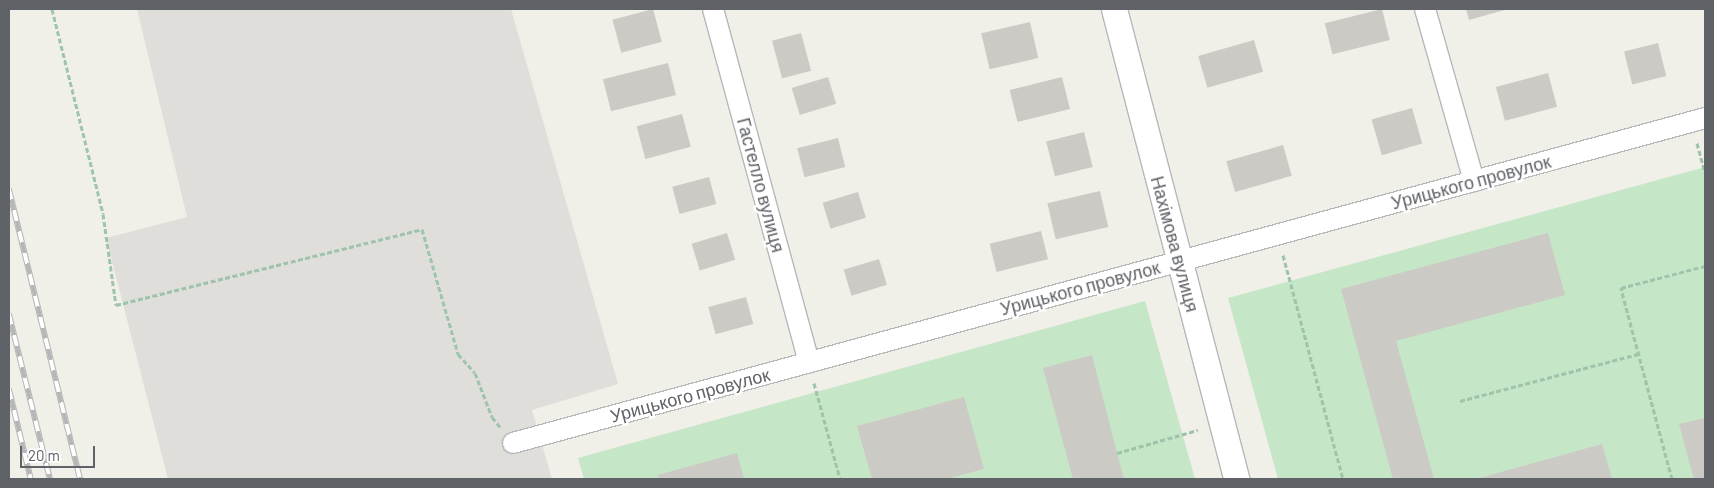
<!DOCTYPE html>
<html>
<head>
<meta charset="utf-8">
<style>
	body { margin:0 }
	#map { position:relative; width:1714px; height:488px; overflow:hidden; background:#f0efe8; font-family:Barlow,sans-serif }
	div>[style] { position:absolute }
	.industrial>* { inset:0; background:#dfdeda }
	.green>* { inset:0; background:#c6e6c8 }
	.building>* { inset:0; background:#cccac4; transform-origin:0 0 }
	.path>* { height:3px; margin-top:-1.5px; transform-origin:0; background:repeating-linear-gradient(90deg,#9ec4ac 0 5px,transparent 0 7.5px) }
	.roads { filter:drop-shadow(1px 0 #b5b7bb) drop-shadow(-1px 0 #b5b7bb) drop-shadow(0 1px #b5b7bb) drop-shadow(0 -1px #b5b7bb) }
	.minor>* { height:20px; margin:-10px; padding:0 10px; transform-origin:10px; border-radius:10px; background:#fff }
	.tertiary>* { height:25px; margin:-12.5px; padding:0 12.5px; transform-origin:12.5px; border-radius:12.5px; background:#fff }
	.rail>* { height:5.5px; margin-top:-2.75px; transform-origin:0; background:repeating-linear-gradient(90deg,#fff 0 11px,#b5b6b7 0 22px); box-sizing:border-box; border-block:1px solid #b5b6b7 }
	span { translate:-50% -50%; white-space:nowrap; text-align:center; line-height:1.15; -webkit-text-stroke:5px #fff; paint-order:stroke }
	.street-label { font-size:18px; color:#5f6267 }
	.frame { position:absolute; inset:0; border:10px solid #5f6267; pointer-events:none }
	.scale { position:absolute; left:20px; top:446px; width:75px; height:22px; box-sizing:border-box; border:2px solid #5f6267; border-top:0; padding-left:6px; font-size:15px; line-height:18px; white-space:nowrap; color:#5f6267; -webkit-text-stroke:4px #fff; paint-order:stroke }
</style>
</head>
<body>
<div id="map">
	<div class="industrial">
		<i style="clip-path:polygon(137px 9px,511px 9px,618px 384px,532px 410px,552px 479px,168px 479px,106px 238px,187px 217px)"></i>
	</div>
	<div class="green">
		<i style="clip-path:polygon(1705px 167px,1705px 479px,1278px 479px,1228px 298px)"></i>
		<i style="clip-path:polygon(1145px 301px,1195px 479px,584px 479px,578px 458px)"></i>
	</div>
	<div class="building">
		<i style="left:653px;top:9px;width:34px;height:42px;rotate:75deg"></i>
		<i style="left:1382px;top:9px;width:32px;height:59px;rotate:76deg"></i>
		<i style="clip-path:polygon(1466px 9px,1508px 9px,1469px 20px)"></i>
		<i style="left:1030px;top:22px;width:37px;height:50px;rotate:77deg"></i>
		<i style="left:801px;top:33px;width:39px;height:30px;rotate:75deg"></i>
		<i style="left:1254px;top:40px;width:33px;height:58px;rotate:74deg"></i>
		<i style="left:1658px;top:43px;width:34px;height:35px;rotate:76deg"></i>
		<i style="left:668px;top:63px;width:33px;height:67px;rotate:76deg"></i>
		<i style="left:1548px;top:73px;width:35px;height:54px;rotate:75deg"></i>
		<i style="left:828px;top:77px;width:28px;height:38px;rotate:73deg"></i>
		<i style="left:1062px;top:77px;width:33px;height:54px;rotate:76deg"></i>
		<i style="left:1412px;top:108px;width:37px;height:42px;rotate:74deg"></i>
		<i style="left:682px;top:114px;width:34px;height:47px;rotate:75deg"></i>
		<i style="left:1084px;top:132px;width:36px;height:39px;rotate:76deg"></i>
		<i style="left:838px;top:138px;width:30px;height:42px;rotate:76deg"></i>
		<i style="left:1283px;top:145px;width:32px;height:59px;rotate:74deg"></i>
		<i style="left:709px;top:177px;width:28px;height:38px;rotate:75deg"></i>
		<i style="left:1100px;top:191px;width:37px;height:54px;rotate:77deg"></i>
		<i style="left:858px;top:192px;width:27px;height:37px;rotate:73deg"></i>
		<i style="left:1041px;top:231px;width:29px;height:53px;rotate:76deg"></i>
		<i style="left:727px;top:233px;width:28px;height:37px;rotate:73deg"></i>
		<i style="clip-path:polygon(1548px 233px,1565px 295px,1396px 341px,1434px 479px,1393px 479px,1341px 289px)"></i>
		<i style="left:879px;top:259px;width:27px;height:37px;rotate:73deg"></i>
		<i style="left:746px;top:297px;width:28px;height:39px;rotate:75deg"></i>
		<i style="clip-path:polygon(1092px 355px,1117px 453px,1124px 479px,1073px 479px,1043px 368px)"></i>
		<i style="clip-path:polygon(964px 397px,984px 469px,947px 479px,872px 479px,857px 426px)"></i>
		<i style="clip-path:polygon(1705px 418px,1705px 479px,1694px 479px,1679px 424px)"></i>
		<i style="clip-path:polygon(1602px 444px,1612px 479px,1476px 479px)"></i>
		<i style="clip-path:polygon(737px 453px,744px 479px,659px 479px,658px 475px)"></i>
	</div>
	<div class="path">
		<i style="left:52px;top:9px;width:211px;rotate:76deg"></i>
		<i style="left:103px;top:214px;width:92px;rotate:81.9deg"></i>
		<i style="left:116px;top:305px;width:315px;rotate:-13.9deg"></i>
		<i style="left:422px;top:229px;width:130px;rotate:73.9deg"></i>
		<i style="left:458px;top:354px;width:25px;rotate:48deg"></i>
		<i style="left:475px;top:373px;width:47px;rotate:68.9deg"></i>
		<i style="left:492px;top:417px;width:13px;rotate:51deg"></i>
		<i style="left:1697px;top:143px;width:31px;rotate:75deg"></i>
		<i style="left:1283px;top:255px;width:232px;rotate:75deg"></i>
		<i style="left:814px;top:383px;width:99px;rotate:74.8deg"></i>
		<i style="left:1460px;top:401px;width:184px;rotate:-14.8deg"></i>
		<i style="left:1117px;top:453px;width:84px;rotate:-15.9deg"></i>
		<i style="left:1672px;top:479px;width:198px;rotate:-105deg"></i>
		<i style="left:1621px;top:288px;width:87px;rotate:-14.7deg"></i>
	</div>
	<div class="roads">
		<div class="minor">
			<i style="left:713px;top:9px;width:366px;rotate:74.8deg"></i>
			<i style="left:1425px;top:9px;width:179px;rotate:74.1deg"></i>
			<i style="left:513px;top:443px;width:1236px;rotate:-15.25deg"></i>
		</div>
		<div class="tertiary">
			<i style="left:1114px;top:9px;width:486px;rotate:75.4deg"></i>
		</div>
	</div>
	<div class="rail">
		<i style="left:9px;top:189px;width:299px;rotate:76.2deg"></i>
		<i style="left:9px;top:314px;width:170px;rotate:76deg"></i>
		<i style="left:9px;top:389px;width:93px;rotate:76.3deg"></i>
	</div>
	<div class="street-label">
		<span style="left:1471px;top:182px;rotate:-15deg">Урицького провулок</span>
		<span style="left:761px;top:185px;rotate:75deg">Гастелло вулиця</span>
		<span style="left:1175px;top:244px;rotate:75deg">Нахімова вулиця</span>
		<span style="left:1080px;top:288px;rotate:-15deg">Урицького провулок</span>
		<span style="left:690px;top:395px;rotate:-15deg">Урицького провулок</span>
	</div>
	<div class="frame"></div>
	<div class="scale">20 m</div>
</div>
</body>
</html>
